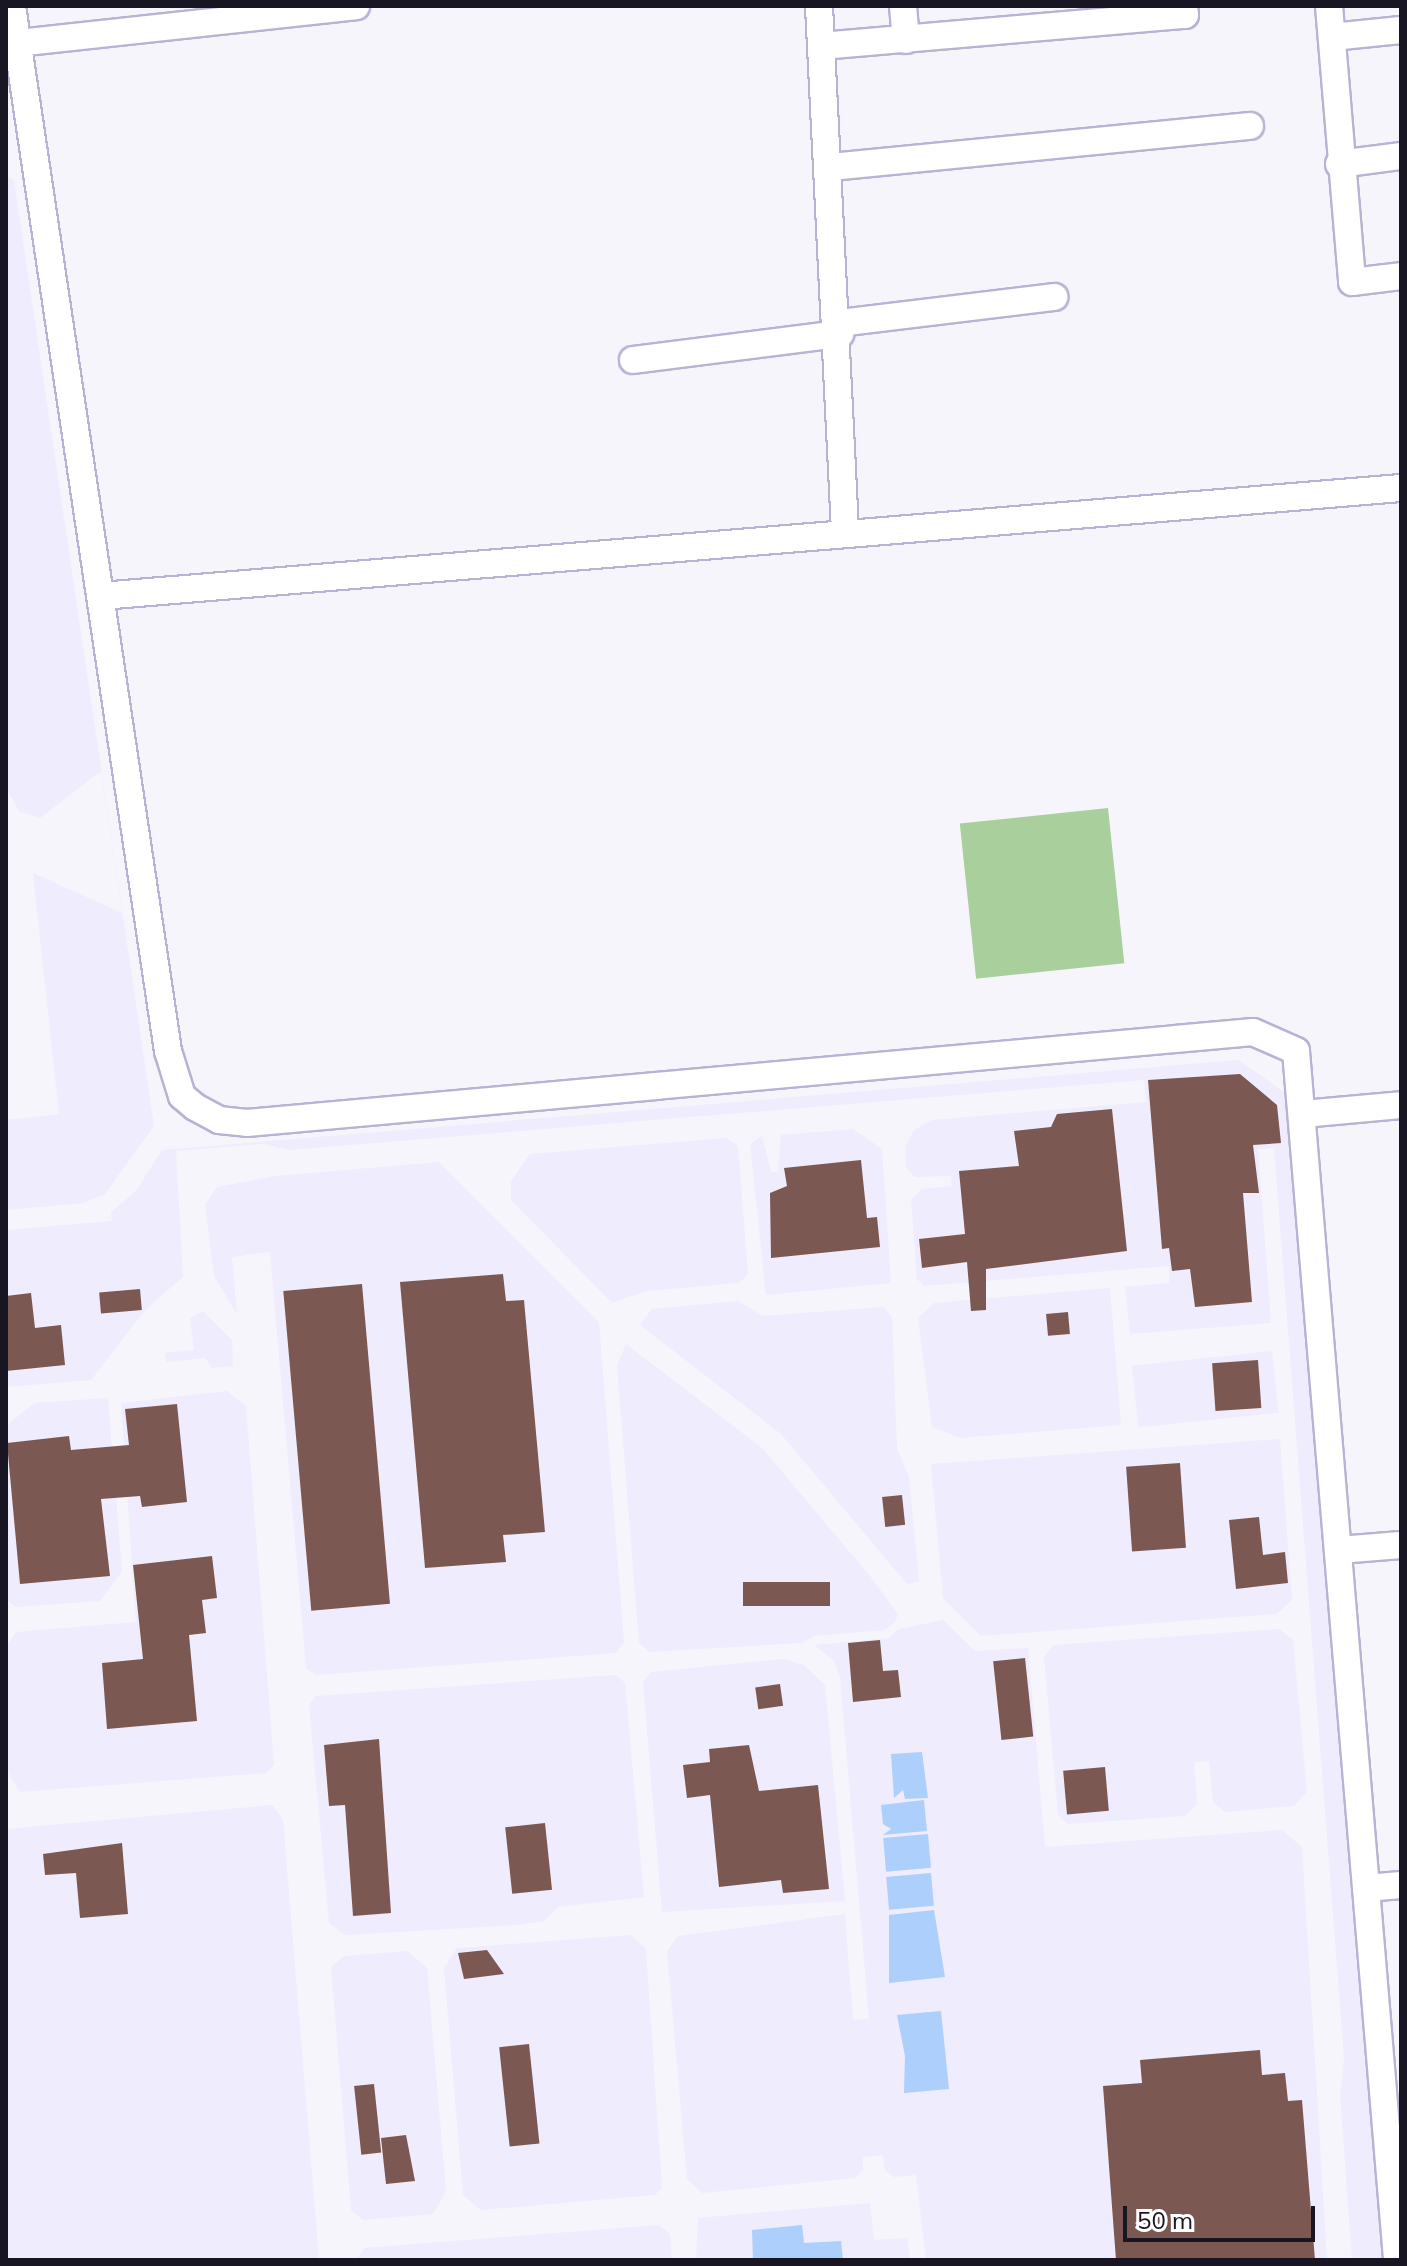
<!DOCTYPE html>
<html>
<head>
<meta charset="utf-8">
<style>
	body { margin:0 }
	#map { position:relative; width:1407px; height:2266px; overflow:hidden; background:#f6f5fc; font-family:Mulish,sans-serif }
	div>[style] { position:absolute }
	.built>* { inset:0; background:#eeecfd; transform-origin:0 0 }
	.green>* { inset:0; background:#a9cf9c; transform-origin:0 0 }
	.water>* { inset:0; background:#adcffc; transform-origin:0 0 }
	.building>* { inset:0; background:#7c5852; transform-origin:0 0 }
	.roads { filter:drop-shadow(2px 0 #b8b2d4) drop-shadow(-2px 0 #b8b2d4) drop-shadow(0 2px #b8b2d4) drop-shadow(0 -2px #b8b2d4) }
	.minor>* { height:26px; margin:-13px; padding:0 13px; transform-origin:13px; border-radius:13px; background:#fff }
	span { translate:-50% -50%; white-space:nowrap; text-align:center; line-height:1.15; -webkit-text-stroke:8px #fff; paint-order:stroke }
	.frame { position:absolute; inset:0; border:8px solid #181622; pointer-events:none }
	.scale { position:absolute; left:1123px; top:2206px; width:192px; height:36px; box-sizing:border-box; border:4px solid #181622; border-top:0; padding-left:10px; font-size:24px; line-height:28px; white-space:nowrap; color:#181622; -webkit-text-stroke:6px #fff; paint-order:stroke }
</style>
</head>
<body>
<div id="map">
	<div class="built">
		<i style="clip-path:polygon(6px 176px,14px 180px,154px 1126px,105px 1194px,84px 1203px,6px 1210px,6px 1120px,59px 1114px,33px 873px,122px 913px,101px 771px,40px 818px,19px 811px,6px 788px)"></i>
		<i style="clip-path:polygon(1239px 1060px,1288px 1095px,1385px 2260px,1352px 2260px,1340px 2095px,1344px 2058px,1274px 1148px,1258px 1149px,1271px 1323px,1130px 1334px,1125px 1287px,1169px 1283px,1169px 1266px,924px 1286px,917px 1279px,911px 1200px,922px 1189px,952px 1186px,951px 1176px,915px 1177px,906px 1168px,905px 1147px,914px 1130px,932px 1120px,1146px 1102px,1144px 1080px,289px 1150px,263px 1144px,176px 1151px,183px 1277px,146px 1309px,91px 1380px,6px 1387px,6px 1230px,112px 1221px,111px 1212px,136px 1191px,162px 1150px)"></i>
		<i style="clip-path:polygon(853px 1129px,882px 1149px,891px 1283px,766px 1295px,750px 1144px,762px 1136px,771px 1172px,778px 1172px,781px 1135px)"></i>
		<i style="clip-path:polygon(726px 1138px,738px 1146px,748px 1274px,739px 1283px,646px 1291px,612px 1303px,511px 1200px,511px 1181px,530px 1154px)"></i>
		<i style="clip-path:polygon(439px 1162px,599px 1322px,624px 1642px,616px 1653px,316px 1675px,306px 1668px,270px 1252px,232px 1257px,237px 1314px,214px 1276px,205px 1205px,217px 1187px,276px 1176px)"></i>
		<i style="clip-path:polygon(1110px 1288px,1121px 1425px,960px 1438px,932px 1427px,918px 1318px,934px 1303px)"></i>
		<i style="clip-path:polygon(738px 1301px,763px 1316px,883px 1307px,892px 1317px,897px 1448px,909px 1477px,919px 1581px,907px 1584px,781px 1434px,640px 1325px,652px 1309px)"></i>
		<i style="clip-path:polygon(203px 1311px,232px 1340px,233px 1366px,212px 1368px,205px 1358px,166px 1362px,165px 1353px,194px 1350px,190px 1319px)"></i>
		<i style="clip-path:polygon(626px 1344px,762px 1448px,870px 1576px,898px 1614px,895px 1622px,885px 1630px,814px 1636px,802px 1643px,650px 1652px,639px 1643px,617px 1366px)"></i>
		<i style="left:1272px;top:1351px;width:62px;height:141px;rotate:84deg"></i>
		<i style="clip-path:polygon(227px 1391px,246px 1406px,274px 1765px,266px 1773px,20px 1792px,8px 1773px,6px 1647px,16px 1632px,136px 1622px,121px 1403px)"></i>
		<i style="clip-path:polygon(108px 1398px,122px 1571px,100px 1601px,16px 1607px,6px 1600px,6px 1426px,34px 1403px)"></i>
		<i style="clip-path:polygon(1280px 1439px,1292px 1600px,1277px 1614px,981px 1636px,943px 1598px,931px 1464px)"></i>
		<i style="clip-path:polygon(943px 1620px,975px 1651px,1028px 1648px,1045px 1847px,1282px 1830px,1302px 1847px,1327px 2260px,926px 2260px,916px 2175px,894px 2177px,885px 2170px,883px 2155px,863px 2157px,863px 2170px,855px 2178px,702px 2193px,687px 2179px,667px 1951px,678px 1936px,845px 1914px,853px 2020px,869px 2019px,840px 1677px,834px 1661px,814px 1645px,889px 1638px,899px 1629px)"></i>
		<i style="clip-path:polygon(1279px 1629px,1293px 1640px,1307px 1792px,1294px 1806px,1225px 1812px,1213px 1802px,1209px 1761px,1194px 1762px,1197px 1804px,1185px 1816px,1067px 1824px,1058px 1814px,1044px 1657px,1053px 1645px)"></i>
		<i style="clip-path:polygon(783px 1659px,804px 1665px,825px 1685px,845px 1901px,662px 1912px,643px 1682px,651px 1672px)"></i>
		<i style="clip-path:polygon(616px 1675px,625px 1683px,644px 1897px,558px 1907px,544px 1921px,517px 1925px,345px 1935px,329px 1923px,309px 1705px,316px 1696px)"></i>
		<i style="clip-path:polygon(272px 1805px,283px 1819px,319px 2260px,6px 2260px,6px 1829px)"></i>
		<i style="clip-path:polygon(631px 1935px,646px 1949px,662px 2188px,655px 2195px,481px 2210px,463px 2195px,444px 1968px,457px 1948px)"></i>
		<i style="clip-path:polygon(407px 1951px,427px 1968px,446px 2191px,433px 2214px,363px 2220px,351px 2210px,331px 1967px,344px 1956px)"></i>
		<i style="clip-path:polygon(870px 2203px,874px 2240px,907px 2238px,910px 2260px,696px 2260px,698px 2218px)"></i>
		<i style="clip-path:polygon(659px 2225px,670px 2234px,672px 2260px,357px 2260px,364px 2248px)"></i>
	</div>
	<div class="green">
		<i style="left:1108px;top:808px;width:156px;height:149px;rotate:84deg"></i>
	</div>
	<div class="water">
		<i style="clip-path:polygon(922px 1752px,928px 1798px,905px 1799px,903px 1790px,894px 1798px,891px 1754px)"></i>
		<i style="clip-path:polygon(924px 1800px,927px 1831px,883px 1835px,891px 1829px,883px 1824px,881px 1805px)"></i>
		<i style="left:928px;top:1834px;width:34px;height:45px;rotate:85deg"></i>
		<i style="left:931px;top:1873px;width:33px;height:45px;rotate:85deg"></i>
		<i style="clip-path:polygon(934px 1910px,945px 1977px,889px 1983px,889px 1915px)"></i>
		<i style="clip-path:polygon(941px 2011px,949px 2089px,904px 2093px,905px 2056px,897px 2015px)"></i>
		<i style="clip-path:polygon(802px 2225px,804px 2243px,841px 2241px,843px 2260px,753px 2260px,752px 2230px)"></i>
	</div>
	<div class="building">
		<i style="clip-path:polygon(1240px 1074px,1277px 1105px,1281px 1143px,1253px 1145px,1259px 1193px,1243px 1193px,1252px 1302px,1195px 1307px,1190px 1269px,1172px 1271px,1169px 1248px,1162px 1249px,1148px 1080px)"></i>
		<i style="clip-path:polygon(1112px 1109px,1127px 1251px,986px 1269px,986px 1310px,971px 1311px,967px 1262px,922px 1268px,919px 1239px,965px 1234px,959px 1171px,1019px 1166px,1014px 1131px,1051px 1127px,1057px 1114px)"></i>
		<i style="clip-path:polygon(861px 1160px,867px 1218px,877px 1217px,880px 1247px,771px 1258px,770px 1193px,787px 1186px,784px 1168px)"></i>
		<i style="clip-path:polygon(503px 1274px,506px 1301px,524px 1300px,545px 1532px,503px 1535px,506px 1562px,425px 1568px,400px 1282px)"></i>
		<i style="left:362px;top:1284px;width:321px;height:79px;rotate:85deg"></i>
		<i style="left:140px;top:1289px;width:21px;height:41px;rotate:85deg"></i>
		<i style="clip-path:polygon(31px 1293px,35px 1328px,61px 1325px,65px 1365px,6px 1371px,6px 1296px)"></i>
		<i style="left:1068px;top:1312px;width:22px;height:22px;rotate:85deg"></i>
		<i style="left:1258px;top:1360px;width:48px;height:46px;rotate:86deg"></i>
		<i style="clip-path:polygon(177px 1404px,187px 1502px,142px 1507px,140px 1496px,101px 1499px,110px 1576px,20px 1584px,7px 1443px,69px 1436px,71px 1450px,129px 1445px,125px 1409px)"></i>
		<i style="left:1180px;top:1463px;width:85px;height:54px;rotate:86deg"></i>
		<i style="left:902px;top:1495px;width:30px;height:20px;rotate:84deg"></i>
		<i style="clip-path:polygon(1259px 1517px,1263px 1555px,1285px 1552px,1288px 1583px,1236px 1589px,1229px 1520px)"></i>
		<i style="clip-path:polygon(212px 1556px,217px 1598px,202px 1600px,206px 1633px,189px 1635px,197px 1721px,107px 1729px,102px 1663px,143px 1659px,133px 1565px)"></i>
		<i style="left:830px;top:1582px;width:24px;height:87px;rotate:90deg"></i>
		<i style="clip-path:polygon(880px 1640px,883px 1671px,898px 1670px,901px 1697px,853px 1702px,848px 1643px)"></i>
		<i style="left:1025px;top:1658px;width:79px;height:32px;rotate:84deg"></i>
		<i style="left:780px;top:1684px;width:22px;height:25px;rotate:82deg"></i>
		<i style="clip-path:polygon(379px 1739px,391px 1913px,353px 1916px,345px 1805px,329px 1806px,324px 1745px)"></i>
		<i style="clip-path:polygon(749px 1745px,759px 1791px,818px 1785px,829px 1889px,783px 1893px,781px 1880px,719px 1887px,710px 1795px,687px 1798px,683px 1765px,710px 1762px,709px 1749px)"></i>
		<i style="left:1105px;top:1767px;width:44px;height:42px;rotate:85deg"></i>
		<i style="left:545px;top:1823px;width:67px;height:40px;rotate:84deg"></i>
		<i style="clip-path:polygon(122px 1843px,128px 1914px,80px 1918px,76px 1873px,45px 1875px,43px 1854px)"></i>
		<i style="clip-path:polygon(487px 1950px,504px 1974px,464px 1979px,458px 1953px)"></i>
		<i style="left:529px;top:2044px;width:100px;height:30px;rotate:84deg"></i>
		<i style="clip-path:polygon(1260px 2050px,1262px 2075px,1285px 2073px,1288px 2101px,1302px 2100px,1315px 2260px,1116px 2260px,1103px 2086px,1142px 2083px,1140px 2060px)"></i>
		<i style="left:374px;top:2084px;width:69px;height:20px;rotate:84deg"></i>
		<i style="clip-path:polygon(406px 2135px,415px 2181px,386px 2184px,381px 2138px)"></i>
	</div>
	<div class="roads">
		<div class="minor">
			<i style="left:12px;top:6px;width:1057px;rotate:81.51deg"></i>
			<i style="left:168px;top:1051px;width:47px;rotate:72.7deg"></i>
			<i style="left:182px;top:1096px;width:17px;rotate:40deg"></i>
			<i style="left:195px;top:1107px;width:27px;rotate:28deg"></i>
			<i style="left:219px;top:1120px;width:28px;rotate:6deg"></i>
			<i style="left:247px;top:1123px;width:1010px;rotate:-5.17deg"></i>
			<i style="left:1253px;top:1032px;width:47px;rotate:23.8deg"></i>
			<i style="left:1296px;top:1051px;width:1213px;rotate:85.22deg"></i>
			<i style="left:819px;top:6px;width:526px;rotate:87.16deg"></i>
			<i style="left:903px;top:6px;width:34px;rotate:85deg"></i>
			<i style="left:1329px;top:6px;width:277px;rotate:85.2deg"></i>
			<i style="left:1352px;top:282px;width:49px;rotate:-7deg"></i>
			<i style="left:1332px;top:37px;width:69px;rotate:-5.8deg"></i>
			<i style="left:18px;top:43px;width:340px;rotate:-6.2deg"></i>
			<i style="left:821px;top:46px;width:365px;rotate:-4.9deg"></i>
			<i style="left:1185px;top:15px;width:9px;rotate:-96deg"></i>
			<i style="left:1339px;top:164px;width:63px;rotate:-7.4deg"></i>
			<i style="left:831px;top:167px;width:421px;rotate:-5.6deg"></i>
			<i style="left:839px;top:323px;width:217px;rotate:-6.9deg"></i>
			<i style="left:633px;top:360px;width:209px;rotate:-7.2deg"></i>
			<i style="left:101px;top:596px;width:1304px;rotate:-4.75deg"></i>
			<i style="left:1303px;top:1114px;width:98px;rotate:-5.2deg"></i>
			<i style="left:1339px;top:1550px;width:62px;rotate:-4.6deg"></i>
			<i style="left:1366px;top:1888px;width:35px;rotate:-5deg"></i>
		</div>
	</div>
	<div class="frame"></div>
	<div class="scale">50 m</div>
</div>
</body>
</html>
